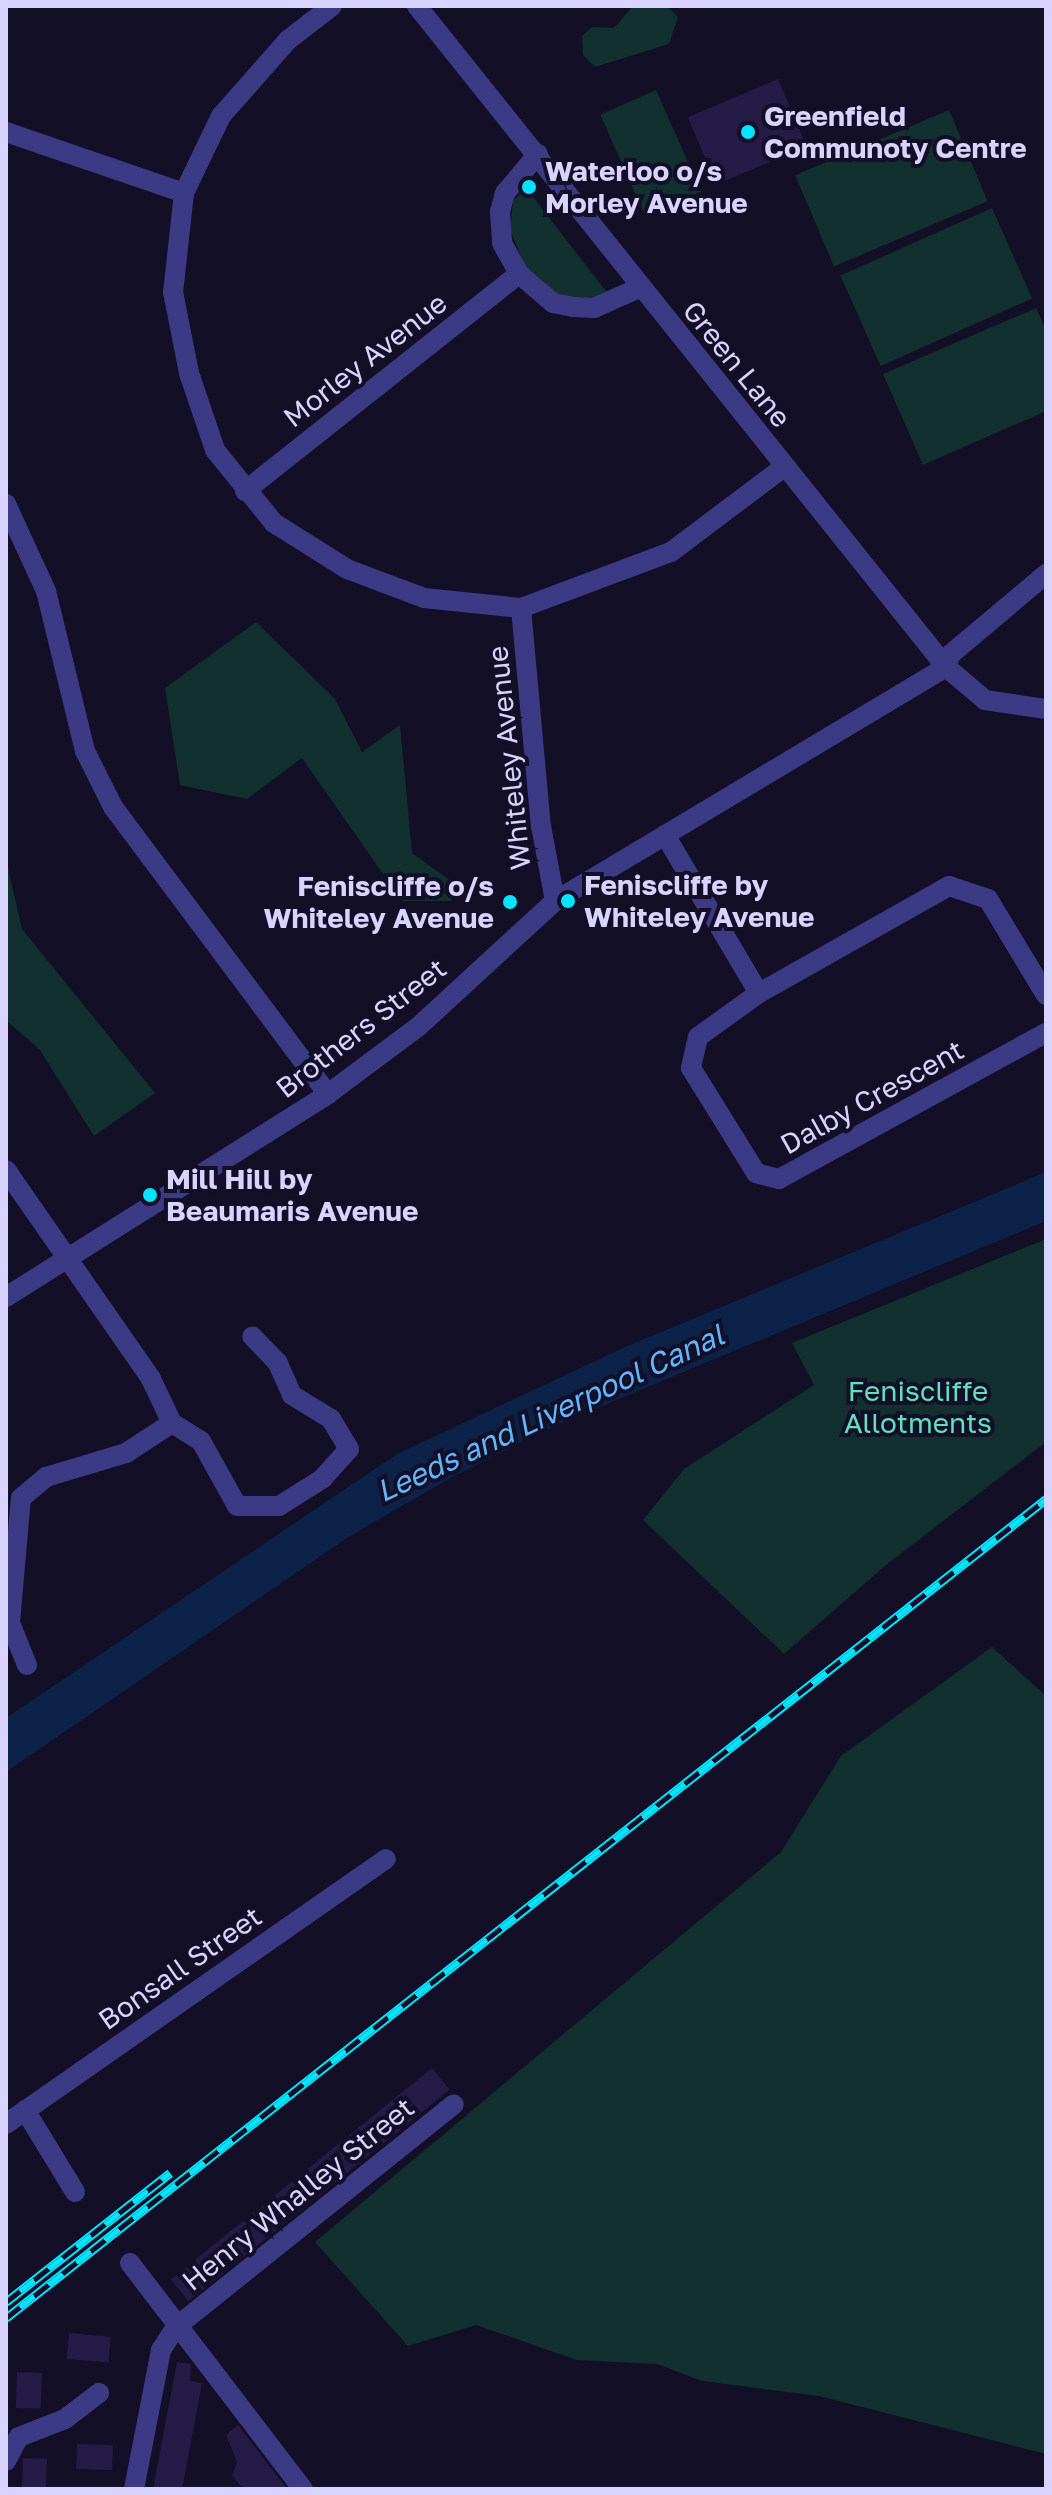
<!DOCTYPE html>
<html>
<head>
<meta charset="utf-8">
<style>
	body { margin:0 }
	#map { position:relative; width:1052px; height:2495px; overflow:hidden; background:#130f26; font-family:"Golos Text",sans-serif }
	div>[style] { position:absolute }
	.green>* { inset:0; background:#12302f; transform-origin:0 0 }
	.water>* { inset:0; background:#0c2248 }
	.building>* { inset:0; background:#241b47; transform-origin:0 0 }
	.minor>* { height:20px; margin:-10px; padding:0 10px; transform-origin:10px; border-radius:10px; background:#3d3a85 }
	.rail>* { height:9px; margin-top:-4.5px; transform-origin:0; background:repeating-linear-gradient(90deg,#130f26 0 18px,#00e5ff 0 36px); box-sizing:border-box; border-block:2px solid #00e5ff }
	.dots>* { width:22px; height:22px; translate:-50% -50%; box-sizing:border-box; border:4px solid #130f26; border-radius:50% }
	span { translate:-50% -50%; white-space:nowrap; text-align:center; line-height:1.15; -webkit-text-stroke:8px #130f26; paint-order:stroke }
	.poi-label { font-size:28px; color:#d9d4ff; font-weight:700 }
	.left { translate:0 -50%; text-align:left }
	.right { translate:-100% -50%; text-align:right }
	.street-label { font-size:28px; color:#d9d4ff }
	.park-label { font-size:28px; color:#5fe0c0 }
	.water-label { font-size:30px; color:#62b6ff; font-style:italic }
	.frame { position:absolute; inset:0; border:8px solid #d9d4ff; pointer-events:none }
</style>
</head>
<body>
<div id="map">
	<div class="green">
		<i style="clip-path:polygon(633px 6px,667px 6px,678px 17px,669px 44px,595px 67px,583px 55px,582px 36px,592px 27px,614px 28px)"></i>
		<i style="left:656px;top:90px;width:111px;height:61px;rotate:66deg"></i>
		<i style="left:949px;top:110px;width:99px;height:167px;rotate:67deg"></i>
		<i style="clip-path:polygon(526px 188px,609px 295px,587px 302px,554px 295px,526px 268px,510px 230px,513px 201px)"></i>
		<i style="left:992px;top:208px;width:99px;height:166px;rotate:66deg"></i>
		<i style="clip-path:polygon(1036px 308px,1046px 330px,1046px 411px,923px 465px,883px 374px)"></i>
		<i style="clip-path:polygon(256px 622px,335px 699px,362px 752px,400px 725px,412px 853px,459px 887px,451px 901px,402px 901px,302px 758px,247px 799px,180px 785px,165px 688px)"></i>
		<i style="clip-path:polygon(6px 860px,22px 929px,155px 1093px,94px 1136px,40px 1050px,6px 1020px)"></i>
		<i style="clip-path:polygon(1046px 1239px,1046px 1442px,886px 1565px,784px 1654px,643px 1520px,684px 1469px,814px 1385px,792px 1343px)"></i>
		<i style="clip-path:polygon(992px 1647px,1046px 1696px,1046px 2454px,819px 2396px,702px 2381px,657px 2364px,577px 2360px,476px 2325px,408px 2346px,315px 2242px,781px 1852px,841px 1756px)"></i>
	</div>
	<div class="water">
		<i style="clip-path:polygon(1046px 1172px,1046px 1221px,559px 1424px,454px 1476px,350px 1536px,6px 1772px,6px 1718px,397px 1454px,625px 1347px)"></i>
	</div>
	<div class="building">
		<i style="left:778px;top:79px;width:73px;height:98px;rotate:67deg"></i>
		<i style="left:432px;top:2068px;width:28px;height:336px;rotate:51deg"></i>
		<i style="left:69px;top:2333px;width:42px;height:26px;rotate:5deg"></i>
		<i style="clip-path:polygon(177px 2362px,191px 2364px,190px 2381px,202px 2383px,192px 2437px,182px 2489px,153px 2489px)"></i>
		<i style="left:17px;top:2372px;width:25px;height:36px;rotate:2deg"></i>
		<i style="clip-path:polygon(238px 2425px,287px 2489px,243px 2489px,232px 2475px,237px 2462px,226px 2435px)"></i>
		<i style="left:77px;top:2444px;width:36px;height:25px;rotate:2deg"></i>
		<i style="left:23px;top:2458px;width:24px;height:31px;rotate:2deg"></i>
	</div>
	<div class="minor">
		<i style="left:332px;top:6px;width:56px;rotate:142.3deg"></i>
		<i style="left:288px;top:40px;width:101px;rotate:131.4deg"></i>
		<i style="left:221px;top:116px;width:85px;rotate:115.7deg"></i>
		<i style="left:184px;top:193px;width:100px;rotate:96.3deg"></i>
		<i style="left:173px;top:292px;width:83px;rotate:78.8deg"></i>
		<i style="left:189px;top:373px;width:81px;rotate:71.3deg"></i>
		<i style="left:215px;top:450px;width:94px;rotate:51.1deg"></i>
		<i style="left:274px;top:523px;width:86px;rotate:32.2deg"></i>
		<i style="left:347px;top:569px;width:82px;rotate:20.6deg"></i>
		<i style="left:424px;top:598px;width:98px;rotate:5.9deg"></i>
		<i style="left:521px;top:608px;width:160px;rotate:-20.5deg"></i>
		<i style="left:671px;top:552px;width:141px;rotate:-37deg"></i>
		<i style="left:417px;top:6px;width:847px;rotate:51.33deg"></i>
		<i style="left:946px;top:667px;width:51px;rotate:40.2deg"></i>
		<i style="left:985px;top:700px;width:62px;rotate:8.4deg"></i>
		<i style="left:6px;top:132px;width:188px;rotate:18.9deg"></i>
		<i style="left:538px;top:154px;width:51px;rotate:130.2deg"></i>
		<i style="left:505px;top:193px;width:20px;rotate:105deg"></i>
		<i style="left:500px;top:212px;width:31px;rotate:86deg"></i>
		<i style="left:502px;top:243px;width:35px;rotate:61deg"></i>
		<i style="left:519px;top:274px;width:45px;rotate:40.5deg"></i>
		<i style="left:553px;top:303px;width:20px;rotate:11deg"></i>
		<i style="left:573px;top:307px;width:21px;rotate:3deg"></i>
		<i style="left:594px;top:308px;width:49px;rotate:-24deg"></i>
		<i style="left:245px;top:491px;width:350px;rotate:-38.4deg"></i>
		<i style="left:6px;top:504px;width:96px;rotate:65.3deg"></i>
		<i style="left:46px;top:591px;width:165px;rotate:76.3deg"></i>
		<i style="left:85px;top:751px;width:63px;rotate:63.4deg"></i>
		<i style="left:113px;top:807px;width:359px;rotate:53.2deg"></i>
		<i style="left:521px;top:608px;width:219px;rotate:84.8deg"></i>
		<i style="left:541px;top:826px;width:76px;rotate:79.4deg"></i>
		<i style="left:946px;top:667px;width:14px;rotate:-69deg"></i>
		<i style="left:951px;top:654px;width:124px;rotate:-40.1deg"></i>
		<i style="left:665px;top:835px;width:184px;rotate:59.3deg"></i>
		<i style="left:1046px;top:995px;width:112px;rotate:-121.1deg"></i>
		<i style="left:988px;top:899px;width:41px;rotate:-161.6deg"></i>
		<i style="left:949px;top:886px;width:218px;rotate:150.6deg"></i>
		<i style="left:759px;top:993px;width:75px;rotate:144.2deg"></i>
		<i style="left:698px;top:1037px;width:32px;rotate:103deg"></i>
		<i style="left:691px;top:1068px;width:123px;rotate:58.2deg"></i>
		<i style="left:756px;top:1173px;width:24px;rotate:15deg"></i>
		<i style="left:779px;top:1179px;width:304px;rotate:-28.7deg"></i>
		<i style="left:6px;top:1170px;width:254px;rotate:55.2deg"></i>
		<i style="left:151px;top:1379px;width:49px;rotate:64.5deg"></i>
		<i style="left:172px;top:1423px;width:34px;rotate:32deg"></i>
		<i style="left:201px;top:1441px;width:74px;rotate:61deg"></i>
		<i style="left:237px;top:1506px;width:42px"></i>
		<i style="left:279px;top:1506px;width:51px;rotate:-32.1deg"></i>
		<i style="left:322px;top:1479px;width:40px;rotate:-48deg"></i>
		<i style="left:349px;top:1449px;width:35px;rotate:-121deg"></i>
		<i style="left:331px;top:1419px;width:46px;rotate:-148.4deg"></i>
		<i style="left:292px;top:1395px;width:35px;rotate:-114deg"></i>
		<i style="left:278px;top:1363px;width:37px;rotate:-134deg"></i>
		<i style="left:6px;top:1297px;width:381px;rotate:-32.2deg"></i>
		<i style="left:328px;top:1094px;width:112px;rotate:-36.7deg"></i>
		<i style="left:418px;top:1027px;width:186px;rotate:-42.6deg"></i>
		<i style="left:555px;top:901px;width:456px;rotate:-30.9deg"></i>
		<i style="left:27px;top:1665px;width:45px;rotate:-112deg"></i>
		<i style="left:10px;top:1623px;width:125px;rotate:-85deg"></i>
		<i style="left:21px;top:1498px;width:33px;rotate:-40deg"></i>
		<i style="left:46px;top:1477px;width:84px;rotate:-16.7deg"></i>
		<i style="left:126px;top:1453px;width:55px;rotate:-33.1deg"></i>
		<i style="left:25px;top:2110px;width:96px;rotate:58.6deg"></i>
		<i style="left:6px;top:2124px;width:463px;rotate:-34.9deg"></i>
		<i style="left:130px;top:2263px;width:285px;rotate:52.6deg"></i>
		<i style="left:6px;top:2461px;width:27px;rotate:-62deg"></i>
		<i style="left:19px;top:2437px;width:49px;rotate:-21.4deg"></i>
		<i style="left:65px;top:2419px;width:43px;rotate:-37.4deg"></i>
		<i style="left:134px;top:2489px;width:142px;rotate:-79deg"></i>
		<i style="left:161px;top:2350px;width:27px;rotate:-57deg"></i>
		<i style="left:176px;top:2327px;width:356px;rotate:-38.7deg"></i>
	</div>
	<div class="rail">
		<i style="left:6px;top:2302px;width:209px;rotate:-38.2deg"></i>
		<i style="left:6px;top:2318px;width:1324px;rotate:-38.22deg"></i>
	</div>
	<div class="dots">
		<i style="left:748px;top:132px;background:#00e5ff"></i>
		<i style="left:529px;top:187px;background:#00e5ff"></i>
		<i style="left:568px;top:901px;background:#00e5ff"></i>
		<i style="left:510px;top:902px;background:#00e5ff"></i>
		<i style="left:150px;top:1195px;background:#00e5ff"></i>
	</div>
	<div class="poi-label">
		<span class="left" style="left:764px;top:132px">Greenfield<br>Communoty Centre</span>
		<span class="left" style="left:545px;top:187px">Waterloo o/s<br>Morley Avenue</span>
		<span class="left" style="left:584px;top:901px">Feniscliffe by<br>Whiteley Avenue</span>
		<span class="right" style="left:494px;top:902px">Feniscliffe o/s<br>Whiteley Avenue</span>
		<span class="left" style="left:166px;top:1195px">Mill Hill by<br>Beaumaris Avenue</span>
	</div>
	<div class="street-label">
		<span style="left:365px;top:360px;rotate:-38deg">Morley Avenue</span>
		<span style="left:737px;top:364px;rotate:51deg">Green Lane</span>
		<span style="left:509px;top:758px;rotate:-96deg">Whiteley Avenue</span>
		<span style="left:361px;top:1028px;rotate:-38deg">Brothers Street</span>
		<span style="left:872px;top:1097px;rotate:-29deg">Dalby Crescent</span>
		<span style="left:180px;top:1968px;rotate:-35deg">Bonsall Street</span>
		<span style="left:298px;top:2194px;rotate:-39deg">Henry Whalley Street</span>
	</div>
	<div class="park-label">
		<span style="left:918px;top:1407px">Feniscliffe<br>Allotments</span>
	</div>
	<div class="water-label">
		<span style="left:550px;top:1413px;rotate:-25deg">Leeds and Liverpool Canal</span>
	</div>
	<div class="frame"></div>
</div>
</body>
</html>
